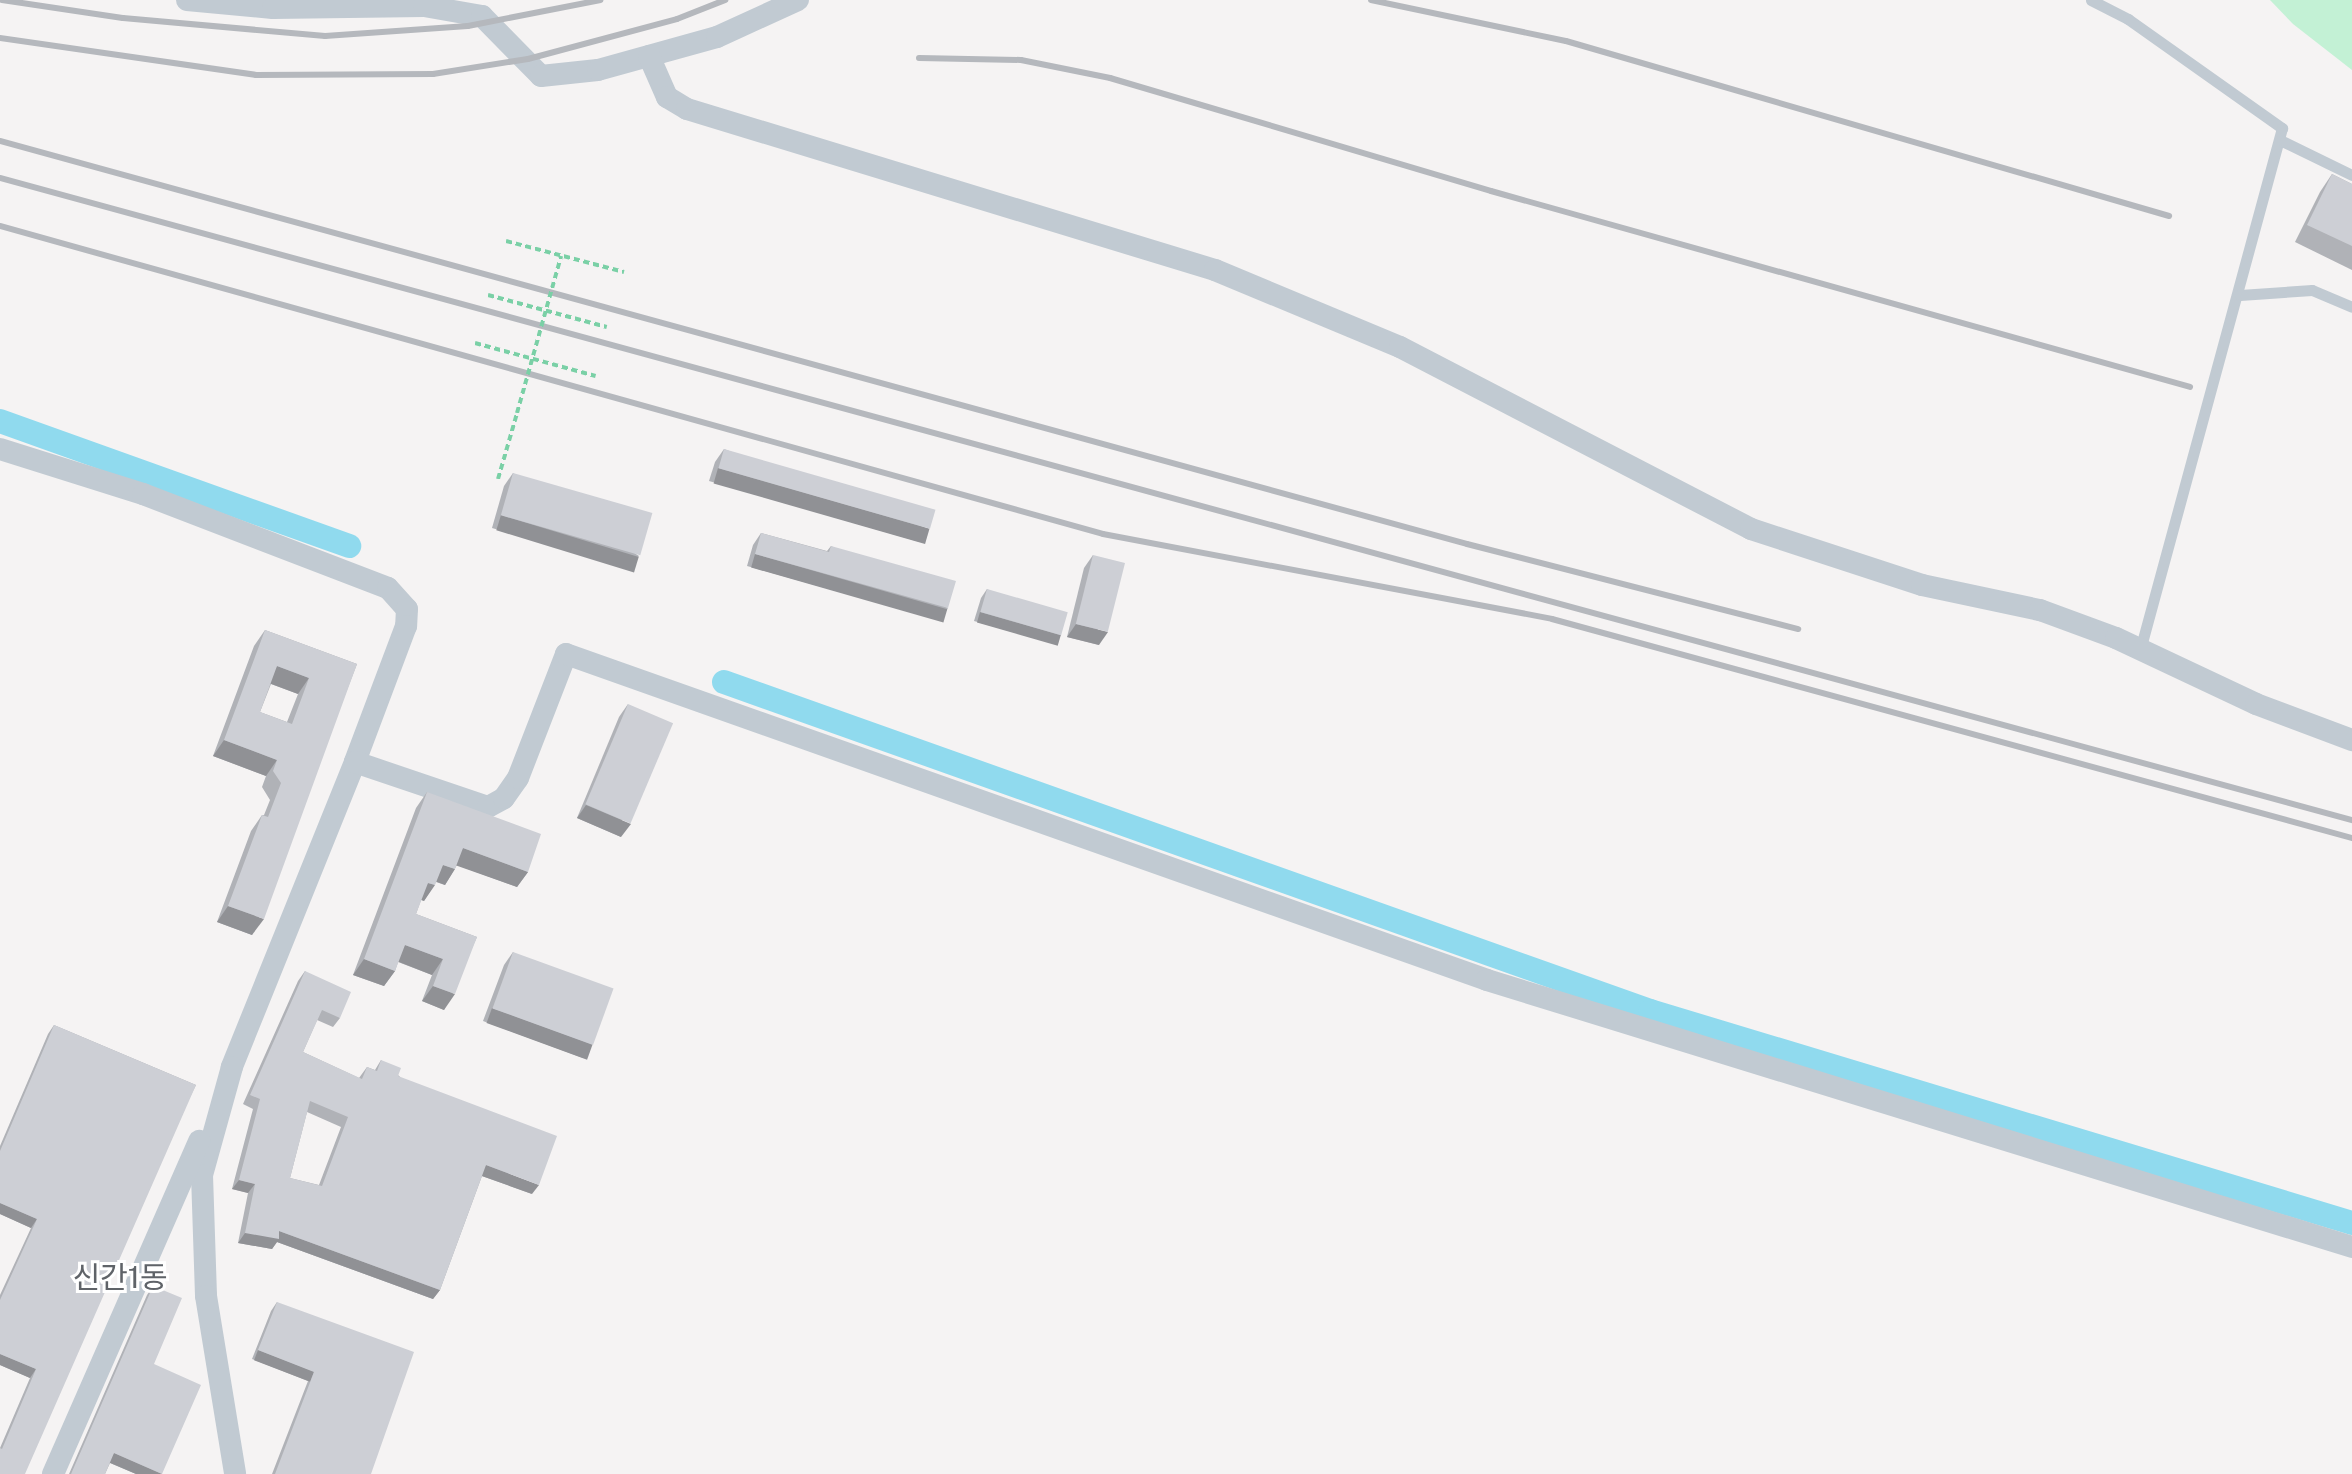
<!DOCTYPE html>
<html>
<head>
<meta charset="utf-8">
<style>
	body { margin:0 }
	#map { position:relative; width:2352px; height:1474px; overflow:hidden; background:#f5f3f3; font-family:"Public Sans","Noto Sans KR",sans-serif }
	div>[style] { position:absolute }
	.green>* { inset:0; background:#c3f1d5 }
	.canal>* { height:24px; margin:-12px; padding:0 12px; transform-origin:12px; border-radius:12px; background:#90daee }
	.path>* { height:4px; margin-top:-2px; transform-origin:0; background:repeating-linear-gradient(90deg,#7ad0a6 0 6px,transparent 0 10px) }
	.service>* { height:11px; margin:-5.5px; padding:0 5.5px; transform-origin:5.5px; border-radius:5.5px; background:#c1cad2 }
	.minor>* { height:22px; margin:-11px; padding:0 11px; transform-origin:11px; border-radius:11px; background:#c1cad2 }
	.rail>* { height:6px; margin:-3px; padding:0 3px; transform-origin:3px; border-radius:3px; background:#b5b8bd }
	.path-bridge>* { height:4px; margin-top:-2px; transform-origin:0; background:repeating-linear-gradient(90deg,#7ad0a6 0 6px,transparent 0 10px) }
	.wall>* { inset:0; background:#b0b2b7 }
	.shaded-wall>* { inset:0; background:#909195; transform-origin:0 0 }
	.building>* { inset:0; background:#cdcfd5; transform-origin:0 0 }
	span { translate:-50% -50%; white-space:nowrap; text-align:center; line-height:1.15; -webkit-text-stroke:6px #fff; paint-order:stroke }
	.quarter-label { font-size:30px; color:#5f6368 }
</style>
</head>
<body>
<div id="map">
	<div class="green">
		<i style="clip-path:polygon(2270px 0,2352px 0,2352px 70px,2293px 24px)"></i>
	</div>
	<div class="canal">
		<i style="left:0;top:421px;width:371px;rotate:19.7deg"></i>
		<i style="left:724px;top:682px;width:983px;rotate:19.56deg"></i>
		<i style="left:1650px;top:1011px;width:733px;rotate:16.8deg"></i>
	</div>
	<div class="path">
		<i style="left:506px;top:241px;width:122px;rotate:14.7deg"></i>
		<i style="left:488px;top:295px;width:123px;rotate:15.1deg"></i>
		<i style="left:475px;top:343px;width:125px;rotate:15.3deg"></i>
		<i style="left:498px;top:479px;width:69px;rotate:-73.9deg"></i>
	</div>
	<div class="service">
		<i style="left:2091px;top:0;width:42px;rotate:27.2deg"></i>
		<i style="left:2128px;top:19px;width:189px;rotate:35.3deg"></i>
		<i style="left:2282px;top:128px;width:541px;rotate:105.22deg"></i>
		<i style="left:2282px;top:141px;width:78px;rotate:25.9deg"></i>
		<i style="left:2240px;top:295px;width:72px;rotate:-4deg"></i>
		<i style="left:2312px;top:290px;width:43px;rotate:23deg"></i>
	</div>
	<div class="minor">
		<i style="left:187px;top:0;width:86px;rotate:5.3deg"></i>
		<i style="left:273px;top:8px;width:151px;rotate:-0.8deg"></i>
		<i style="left:424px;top:6px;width:59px;rotate:9.8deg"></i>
		<i style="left:482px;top:16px;width:84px;rotate:45.5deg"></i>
		<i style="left:541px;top:76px;width:57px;rotate:-6deg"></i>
		<i style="left:598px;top:70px;width:123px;rotate:-15.5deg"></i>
		<i style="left:717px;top:37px;width:89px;rotate:-24.6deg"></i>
		<i style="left:649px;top:56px;width:45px;rotate:66.3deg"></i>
		<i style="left:667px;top:97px;width:23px;rotate:31deg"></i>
		<i style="left:687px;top:109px;width:552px;rotate:16.96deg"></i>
		<i style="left:1215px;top:270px;width:200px;rotate:22.6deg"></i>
		<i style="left:1400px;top:347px;width:395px;rotate:27.4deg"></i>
		<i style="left:1751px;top:529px;width:180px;rotate:18.1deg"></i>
		<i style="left:1922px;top:585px;width:121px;rotate:12deg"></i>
		<i style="left:2040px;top:610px;width:81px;rotate:20.2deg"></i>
		<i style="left:2116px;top:638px;width:155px;rotate:25.2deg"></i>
		<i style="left:2256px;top:704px;width:103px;rotate:20.6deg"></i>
		<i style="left:0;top:449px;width:150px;rotate:17.5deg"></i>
		<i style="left:143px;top:494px;width:262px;rotate:21deg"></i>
		<i style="left:388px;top:588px;width:28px;rotate:48deg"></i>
		<i style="left:407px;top:609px;width:17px;rotate:93deg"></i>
		<i style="left:406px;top:626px;width:145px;rotate:110.6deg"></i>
		<i style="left:355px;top:762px;width:329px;rotate:112deg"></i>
		<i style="left:232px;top:1067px;width:112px;rotate:105.5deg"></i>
		<i style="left:202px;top:1175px;width:121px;rotate:88.1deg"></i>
		<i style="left:206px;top:1296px;width:180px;rotate:80.7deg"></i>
		<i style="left:355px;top:762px;width:140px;rotate:18.7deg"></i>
		<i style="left:488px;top:807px;width:18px;rotate:-29deg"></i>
		<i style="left:504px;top:798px;width:24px;rotate:-55deg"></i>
		<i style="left:518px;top:778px;width:133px;rotate:-68.8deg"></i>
		<i style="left:566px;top:654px;width:977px;rotate:19.49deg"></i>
		<i style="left:1487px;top:980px;width:905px;rotate:17.15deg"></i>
		<i style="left:53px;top:1474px;width:364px;rotate:-66.3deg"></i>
	</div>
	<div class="rail">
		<i style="left:2px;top:0;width:122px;rotate:8.5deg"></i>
		<i style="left:123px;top:18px;width:203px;rotate:5.1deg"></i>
		<i style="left:325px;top:36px;width:143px;rotate:-4deg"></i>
		<i style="left:468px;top:26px;width:135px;rotate:-11.1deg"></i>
		<i style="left:1371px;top:0;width:199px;rotate:11.9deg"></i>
		<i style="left:1566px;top:41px;width:628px;rotate:16.18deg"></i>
		<i style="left:0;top:38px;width:259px;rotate:8.2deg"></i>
		<i style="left:256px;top:75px;width:177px;rotate:-0.3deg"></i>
		<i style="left:433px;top:74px;width:96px;rotate:-9deg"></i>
		<i style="left:528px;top:59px;width:154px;rotate:-15deg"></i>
		<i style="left:677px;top:19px;width:52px;rotate:-21.6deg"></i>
		<i style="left:919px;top:58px;width:102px;rotate:1.1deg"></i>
		<i style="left:1021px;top:60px;width:91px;rotate:11.4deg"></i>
		<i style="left:1110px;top:78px;width:397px;rotate:16.5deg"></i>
		<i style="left:1491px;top:191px;width:726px;rotate:15.66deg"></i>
		<i style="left:0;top:141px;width:1521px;rotate:15.36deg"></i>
		<i style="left:1467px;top:544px;width:342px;rotate:14.4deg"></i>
		<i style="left:0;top:178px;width:2438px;rotate:15.27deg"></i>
		<i style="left:0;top:226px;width:1145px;rotate:15.6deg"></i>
		<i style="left:1103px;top:534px;width:457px;rotate:10.7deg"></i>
		<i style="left:1552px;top:619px;width:829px;rotate:15.31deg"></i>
	</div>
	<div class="path-bridge">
		<i style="left:517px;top:413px;width:163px;rotate:-74.3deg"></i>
	</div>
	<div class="wall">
		<i style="clip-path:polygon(2332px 174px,2352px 184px,2352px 270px,2295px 242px,2320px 192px)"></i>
		<i style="clip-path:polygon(724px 449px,929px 529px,920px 542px,709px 481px,715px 462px)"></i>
		<i style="clip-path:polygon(513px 473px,639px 556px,630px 569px,492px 528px,504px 486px)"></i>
		<i style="clip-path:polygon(761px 533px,827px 551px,831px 546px,948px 608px,940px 620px,747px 566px,753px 545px)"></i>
		<i style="clip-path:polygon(1093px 555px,1099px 645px,1067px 637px,1084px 568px)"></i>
		<i style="clip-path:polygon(987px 589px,1061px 635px,1055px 644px,974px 621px,981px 598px)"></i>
		<i style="clip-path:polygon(evenodd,265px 630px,357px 664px,252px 935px,217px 922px,251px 831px,262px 815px,264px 815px,270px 800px,262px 787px,266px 776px,213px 756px,254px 646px,265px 630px,271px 684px,298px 694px,287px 722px,260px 712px,271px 684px)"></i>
		<i style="clip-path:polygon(628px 704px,621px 837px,577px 818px,619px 717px)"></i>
		<i style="clip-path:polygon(427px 792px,528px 872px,517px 887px,457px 865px,445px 885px,436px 882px,424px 901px,421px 900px,416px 914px,477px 937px,444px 1010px,422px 1001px,432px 975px,398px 962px,395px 971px,384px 986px,353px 975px,416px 808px)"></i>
		<i style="clip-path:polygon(513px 952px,592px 1045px,583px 1058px,483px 1021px,504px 965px)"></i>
		<i style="clip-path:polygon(evenodd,305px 971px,340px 1018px,333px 1027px,317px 1020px,303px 1052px,359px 1078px,367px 1067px,375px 1070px,381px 1060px,532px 1194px,482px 1176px,440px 1290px,433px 1299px,277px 1242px,272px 1249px,238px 1243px,248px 1193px,232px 1189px,253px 1109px,243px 1104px,298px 981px,305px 971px,307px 1112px,341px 1127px,319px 1185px,290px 1178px,307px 1112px)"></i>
		<i style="clip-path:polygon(54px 1025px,196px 1085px,0 1474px,0 1448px,30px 1378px,0 1365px,0 1295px,31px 1228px,0 1214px,0 1146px,48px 1034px)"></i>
		<i style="clip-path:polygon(153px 1286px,154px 1364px,162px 1474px,136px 1474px,110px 1463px,105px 1474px,69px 1474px,147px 1295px)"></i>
		<i style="clip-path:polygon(277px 1302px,371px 1474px,272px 1474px,308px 1381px,252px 1359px,271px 1311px)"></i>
	</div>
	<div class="shaded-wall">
		<i style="left:718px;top:468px;width:220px;height:16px;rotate:16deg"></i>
		<i style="left:501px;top:515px;width:144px;height:16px;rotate:17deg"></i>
		<i style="left:755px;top:554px;width:200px;height:14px;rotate:16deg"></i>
		<i style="left:980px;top:612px;width:84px;height:11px;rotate:16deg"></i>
		<i style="clip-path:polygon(1076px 624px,1108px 632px,1099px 645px,1067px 637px)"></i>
		<i style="clip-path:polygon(277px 666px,309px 678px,298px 694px,266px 682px)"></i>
		<i style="clip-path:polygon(224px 740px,277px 760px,266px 776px,213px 756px)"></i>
		<i style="clip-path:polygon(586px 805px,631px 824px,621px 837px,577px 818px)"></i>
		<i style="clip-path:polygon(463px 848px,528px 872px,517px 887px,452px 864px)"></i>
		<i style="clip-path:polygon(443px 865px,455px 869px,445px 885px,432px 880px)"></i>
		<i style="clip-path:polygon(428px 883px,435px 885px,424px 901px,417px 898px)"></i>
		<i style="clip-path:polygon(228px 906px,264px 919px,252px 935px,217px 922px)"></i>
		<i style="clip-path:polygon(405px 945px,443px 959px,432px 975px,394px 960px)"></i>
		<i style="clip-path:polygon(364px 959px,395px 971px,384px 986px,353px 975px)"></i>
		<i style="clip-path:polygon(433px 986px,455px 994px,444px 1010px,422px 1001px)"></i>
		<i style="left:492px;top:1008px;width:107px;height:16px;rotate:20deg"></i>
		<i style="clip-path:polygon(486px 1165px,539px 1185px,532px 1194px,479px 1175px)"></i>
		<i style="clip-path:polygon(239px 1180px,255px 1184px,248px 1193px,232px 1189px)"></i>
		<i style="clip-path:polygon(0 1203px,37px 1219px,31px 1228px,0 1214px)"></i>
		<i style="clip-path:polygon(279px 1231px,440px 1290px,433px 1299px,277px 1242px,272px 1249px,238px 1243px,245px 1233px)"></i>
		<i style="left:258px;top:1350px;width:60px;height:11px;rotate:21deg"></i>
		<i style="clip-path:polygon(0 1354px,36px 1369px,30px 1378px,0 1365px)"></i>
		<i style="clip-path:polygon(114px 1453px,162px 1474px,136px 1474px,108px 1462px)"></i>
	</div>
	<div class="building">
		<i style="clip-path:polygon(2332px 174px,2352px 184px,2352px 246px,2307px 225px)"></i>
		<i style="left:724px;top:449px;width:220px;height:20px;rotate:16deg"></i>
		<i style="left:513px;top:473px;width:145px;height:44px;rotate:16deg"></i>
		<i style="clip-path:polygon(761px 533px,829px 552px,831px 546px,956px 581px,948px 608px,755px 554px)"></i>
		<i style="left:1093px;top:555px;width:33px;height:71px;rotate:14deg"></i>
		<i style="left:987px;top:589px;width:84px;height:24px;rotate:16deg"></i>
		<i style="clip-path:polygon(evenodd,265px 630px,357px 664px,264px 919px,228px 906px,262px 815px,268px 817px,281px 783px,273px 771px,277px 760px,224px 740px,265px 630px,277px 666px,309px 678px,292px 724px,260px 712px,277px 666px)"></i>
		<i style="left:628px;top:704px;width:49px;height:109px;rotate:23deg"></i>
		<i style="clip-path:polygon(427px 792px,541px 834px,528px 872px,463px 848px,455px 869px,443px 865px,435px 885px,428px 883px,416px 914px,477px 937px,455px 994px,433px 986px,443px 959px,405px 945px,395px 971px,364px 959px)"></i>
		<i style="left:513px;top:952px;width:107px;height:60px;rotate:20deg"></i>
		<i style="clip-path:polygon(evenodd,305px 971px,351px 992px,340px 1018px,322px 1010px,303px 1052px,362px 1079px,367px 1067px,377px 1071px,381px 1060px,401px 1068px,398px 1076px,557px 1136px,539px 1185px,486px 1165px,440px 1290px,279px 1231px,279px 1239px,245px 1233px,255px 1184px,239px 1180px,260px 1099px,250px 1095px,305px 971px,310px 1101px,348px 1117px,322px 1186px,290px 1178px,310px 1101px)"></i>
		<i style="clip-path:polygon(54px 1025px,196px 1085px,25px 1474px,0 1474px,0 1448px,2px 1449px,36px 1369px,0 1354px,0 1300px,37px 1219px,0 1203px,0 1151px)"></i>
		<i style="clip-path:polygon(153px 1286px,182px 1298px,154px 1364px,201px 1385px,162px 1474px,114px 1453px,105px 1474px,71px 1474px)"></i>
		<i style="clip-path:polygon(277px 1302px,414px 1352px,371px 1474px,275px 1474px,314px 1372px,258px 1350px)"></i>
	</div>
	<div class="quarter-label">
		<span style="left:120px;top:1277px">신간1동</span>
	</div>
</div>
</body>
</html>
